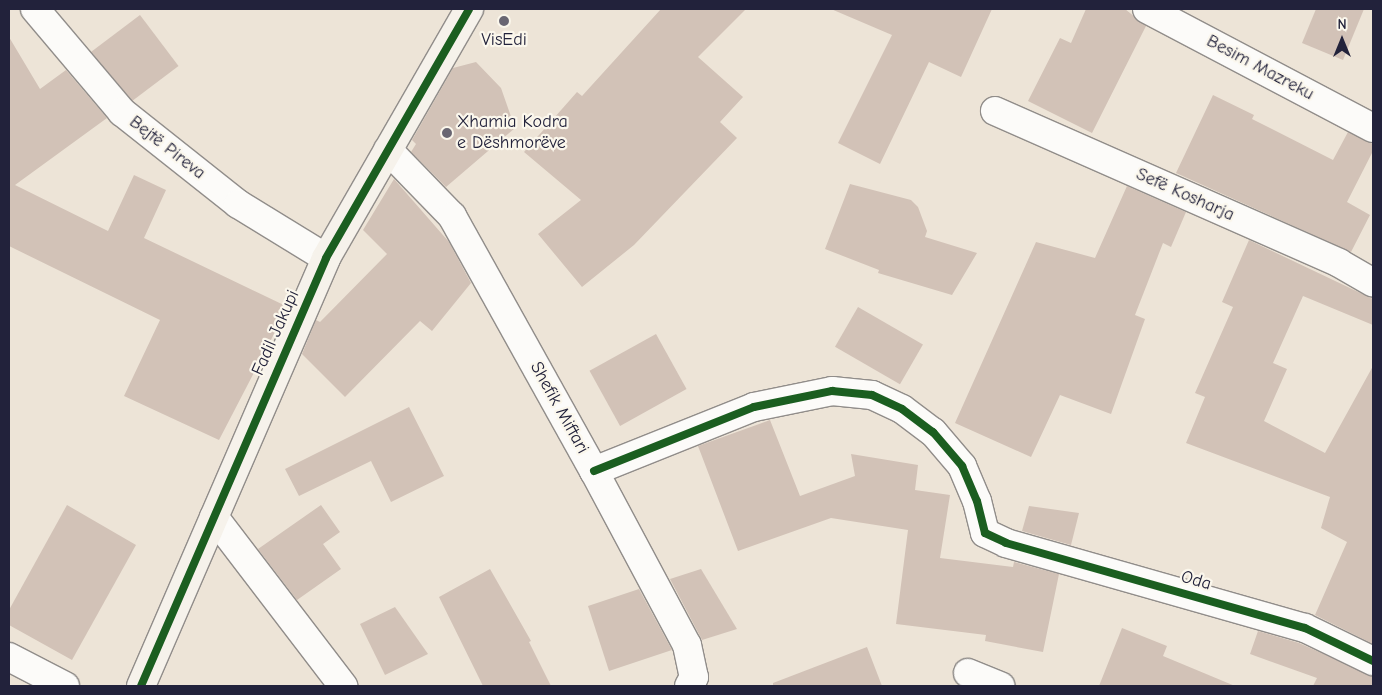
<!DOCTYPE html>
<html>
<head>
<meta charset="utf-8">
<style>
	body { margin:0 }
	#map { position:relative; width:1382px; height:695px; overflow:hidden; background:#ede4d7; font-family:"Comic Neue",sans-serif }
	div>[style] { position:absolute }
	.building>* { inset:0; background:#d2c2b7; transform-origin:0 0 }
	.roads { filter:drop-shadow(1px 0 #918d8a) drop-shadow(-1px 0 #918d8a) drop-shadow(0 1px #918d8a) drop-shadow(0 -1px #918d8a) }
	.street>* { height:28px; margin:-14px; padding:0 14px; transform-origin:14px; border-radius:14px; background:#fcfbf9 }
	.secondary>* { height:28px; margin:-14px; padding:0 14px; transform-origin:14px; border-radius:14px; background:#f6f2eb }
	.cycleway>* { height:8px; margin:-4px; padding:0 4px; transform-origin:4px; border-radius:4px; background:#1b5e20 }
	.dots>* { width:14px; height:14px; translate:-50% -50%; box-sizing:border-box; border:2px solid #fbf7ec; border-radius:50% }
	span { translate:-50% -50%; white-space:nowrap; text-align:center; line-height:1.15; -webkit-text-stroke:4.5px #fbf7ec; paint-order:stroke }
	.poi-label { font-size:18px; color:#22223b }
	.left { translate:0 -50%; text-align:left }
	.street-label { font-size:18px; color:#22223b }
	.frame { position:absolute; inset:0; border:10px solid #22223b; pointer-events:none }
	.north { position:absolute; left:1317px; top:15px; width:50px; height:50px; -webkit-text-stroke:4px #fbf7ec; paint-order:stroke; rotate:0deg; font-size:14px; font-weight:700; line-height:20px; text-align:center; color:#22223b }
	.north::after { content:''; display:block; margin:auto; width:18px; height:22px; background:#22223b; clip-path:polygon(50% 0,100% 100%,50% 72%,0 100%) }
</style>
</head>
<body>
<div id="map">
	<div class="building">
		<i style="clip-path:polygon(661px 9px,746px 9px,698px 57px,743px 97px,720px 122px,737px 138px,634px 245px,582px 287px,538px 234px,581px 200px,524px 152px,577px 92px,582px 96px)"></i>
		<i style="clip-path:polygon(831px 9px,992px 9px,961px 77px,929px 62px,880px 164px,838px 143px,892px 35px)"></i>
		<i style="clip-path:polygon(1086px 9px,1125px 9px,1146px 26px,1092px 133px,1028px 101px,1060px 38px,1071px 43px)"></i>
		<i style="clip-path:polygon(1316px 9px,1364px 9px,1343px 60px,1302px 43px)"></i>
		<i style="left:140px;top:15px;width:64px;height:61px;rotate:53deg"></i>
		<i style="clip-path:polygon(9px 37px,40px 89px,66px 70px,107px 118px,15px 185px,108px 231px,134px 175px,166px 190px,144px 238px,288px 307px,219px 440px,124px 396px,160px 320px,9px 246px)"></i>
		<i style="clip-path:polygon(476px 62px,501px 88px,515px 128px,446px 187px,411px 152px,416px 144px,412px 140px,453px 68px)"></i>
		<i style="clip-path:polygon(1213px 95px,1254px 115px,1252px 119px,1333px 160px,1348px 132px,1373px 144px,1373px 151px,1347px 202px,1370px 215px,1351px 252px,1176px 173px)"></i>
		<i style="clip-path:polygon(394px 179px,449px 242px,471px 283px,432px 331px,420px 321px,345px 397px,302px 354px,316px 320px,320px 322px,387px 254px,363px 230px)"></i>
		<i style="clip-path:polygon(850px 184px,911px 200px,918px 207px,927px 231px,925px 237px,977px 253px,952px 295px,878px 273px,879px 270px,825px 249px)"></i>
		<i style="clip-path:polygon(1127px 186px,1186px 212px,1171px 247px,1163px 243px,1135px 315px,1145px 319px,1111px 414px,1060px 395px,1031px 457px,955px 423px,1036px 242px,1095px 258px)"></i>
		<i style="clip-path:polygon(1249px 240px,1373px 299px,1373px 325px,1303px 296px,1273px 363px,1287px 369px,1264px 421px,1325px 453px,1373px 366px,1373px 644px,1315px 615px,1347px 542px,1321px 528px,1330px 497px,1186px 443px,1205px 397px,1195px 393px,1233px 307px,1222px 302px)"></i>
		<i style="left:858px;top:307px;width:75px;height:46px;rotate:30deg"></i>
		<i style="left:656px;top:334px;width:63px;height:76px;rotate:61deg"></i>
		<i style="clip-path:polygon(409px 407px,444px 476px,391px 502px,371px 461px,299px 496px,285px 469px)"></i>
		<i style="clip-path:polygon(770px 420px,800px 496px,855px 476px,851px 454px,918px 465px,915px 490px,950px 495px,940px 558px,1013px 567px,1014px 562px,1059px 574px,1043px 652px,985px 641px,986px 635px,896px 624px,908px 530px,831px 518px,738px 551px,698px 446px)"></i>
		<i style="clip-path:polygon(67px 505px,136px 545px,72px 660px,9px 625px,9px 610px)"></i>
		<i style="clip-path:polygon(321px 505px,340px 532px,323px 544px,341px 569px,297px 600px,258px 549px)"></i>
		<i style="clip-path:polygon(1029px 506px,1079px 513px,1071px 545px,1022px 531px)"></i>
		<i style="clip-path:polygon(490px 569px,531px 641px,529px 642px,551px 686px,483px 686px,439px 597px)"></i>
		<i style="clip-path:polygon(701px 569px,737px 629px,702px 640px,670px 579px)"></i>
		<i style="clip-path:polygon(639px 589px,672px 650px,609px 671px,588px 606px)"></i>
		<i style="clip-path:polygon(395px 607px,428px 654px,385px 675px,360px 624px)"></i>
		<i style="clip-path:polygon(1122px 628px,1167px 646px,1163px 656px,1235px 686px,1099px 686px)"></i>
		<i style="clip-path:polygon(1258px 631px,1299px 643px,1373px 676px,1373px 686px,1313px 686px,1317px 678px,1250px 654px)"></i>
		<i style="clip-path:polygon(867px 647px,882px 686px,773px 686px,773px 683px)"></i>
	</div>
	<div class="roads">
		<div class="street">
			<i style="left:35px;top:9px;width:135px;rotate:49.8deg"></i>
			<i style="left:122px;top:112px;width:148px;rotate:38.4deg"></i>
			<i style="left:238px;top:204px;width:103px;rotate:31.5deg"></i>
			<i style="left:1147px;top:9px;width:255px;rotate:27.8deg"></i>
			<i style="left:995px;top:111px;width:376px;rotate:23.8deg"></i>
			<i style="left:1339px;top:263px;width:39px;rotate:30deg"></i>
			<i style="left:388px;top:150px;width:92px;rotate:45.9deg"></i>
			<i style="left:452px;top:216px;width:292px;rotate:60.9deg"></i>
			<i style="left:594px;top:471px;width:197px;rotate:61.9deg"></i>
			<i style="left:687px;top:645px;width:33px;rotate:78deg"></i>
			<i style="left:694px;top:677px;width:10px;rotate:119deg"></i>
			<i style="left:594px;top:471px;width:172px;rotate:-21.8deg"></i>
			<i style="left:754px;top:407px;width:80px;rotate:-11.6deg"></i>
			<i style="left:832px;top:391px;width:40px;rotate:5.7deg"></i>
			<i style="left:872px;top:395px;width:33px;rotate:25deg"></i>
			<i style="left:902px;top:409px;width:39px;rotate:37deg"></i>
			<i style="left:933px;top:432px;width:45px;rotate:49.5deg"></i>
			<i style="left:962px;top:466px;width:38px;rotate:67deg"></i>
			<i style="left:977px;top:501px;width:33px;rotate:76deg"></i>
			<i style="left:985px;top:533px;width:23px;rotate:25deg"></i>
			<i style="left:1006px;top:543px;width:311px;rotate:15.9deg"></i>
			<i style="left:1305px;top:628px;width:76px;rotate:25.9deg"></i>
			<i style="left:214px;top:517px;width:213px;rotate:52.6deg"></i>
			<i style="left:9px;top:657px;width:63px;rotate:27.4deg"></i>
			<i style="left:968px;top:673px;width:35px;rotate:22deg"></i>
		</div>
		<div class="secondary">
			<i style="left:141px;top:686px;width:466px;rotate:-66.6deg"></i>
			<i style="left:326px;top:258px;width:287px;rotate:-60.1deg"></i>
		</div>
	</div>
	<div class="cycleway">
		<i style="left:594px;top:471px;width:172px;rotate:-21.8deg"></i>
		<i style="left:754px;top:407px;width:80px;rotate:-11.6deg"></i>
		<i style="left:832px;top:391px;width:40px;rotate:5.7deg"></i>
		<i style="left:872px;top:395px;width:33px;rotate:25deg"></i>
		<i style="left:902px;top:409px;width:39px;rotate:37deg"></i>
		<i style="left:933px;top:432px;width:45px;rotate:49.5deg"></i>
		<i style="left:962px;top:466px;width:38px;rotate:67deg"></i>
		<i style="left:977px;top:501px;width:33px;rotate:76deg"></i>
		<i style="left:985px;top:533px;width:23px;rotate:25deg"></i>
		<i style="left:1006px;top:543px;width:311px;rotate:15.9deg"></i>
		<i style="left:1305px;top:628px;width:76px;rotate:25.9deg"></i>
		<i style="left:141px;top:686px;width:466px;rotate:-66.6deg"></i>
		<i style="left:326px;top:258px;width:287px;rotate:-60.1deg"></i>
	</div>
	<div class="dots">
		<i style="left:504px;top:21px;background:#696672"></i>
		<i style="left:447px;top:133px;background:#696672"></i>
	</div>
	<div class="poi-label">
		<span style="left:504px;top:40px">VisEdi</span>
		<span class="left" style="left:457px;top:133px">Xhamia Kodra<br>e Dëshmorëve</span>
	</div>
	<div class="street-label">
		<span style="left:1260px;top:68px;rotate:28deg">Besim Mazreku</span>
		<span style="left:167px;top:148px;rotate:38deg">Bejtë Pireva</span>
		<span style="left:1185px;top:195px;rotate:24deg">Sefë Kosharja</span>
		<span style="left:276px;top:333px;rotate:-66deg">Fadil Jakupi</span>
		<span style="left:559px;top:408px;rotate:61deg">Shefik Miftari</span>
		<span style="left:1196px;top:581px;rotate:16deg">Oda</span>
	</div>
	<div class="frame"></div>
	<div class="north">N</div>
</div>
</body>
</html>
